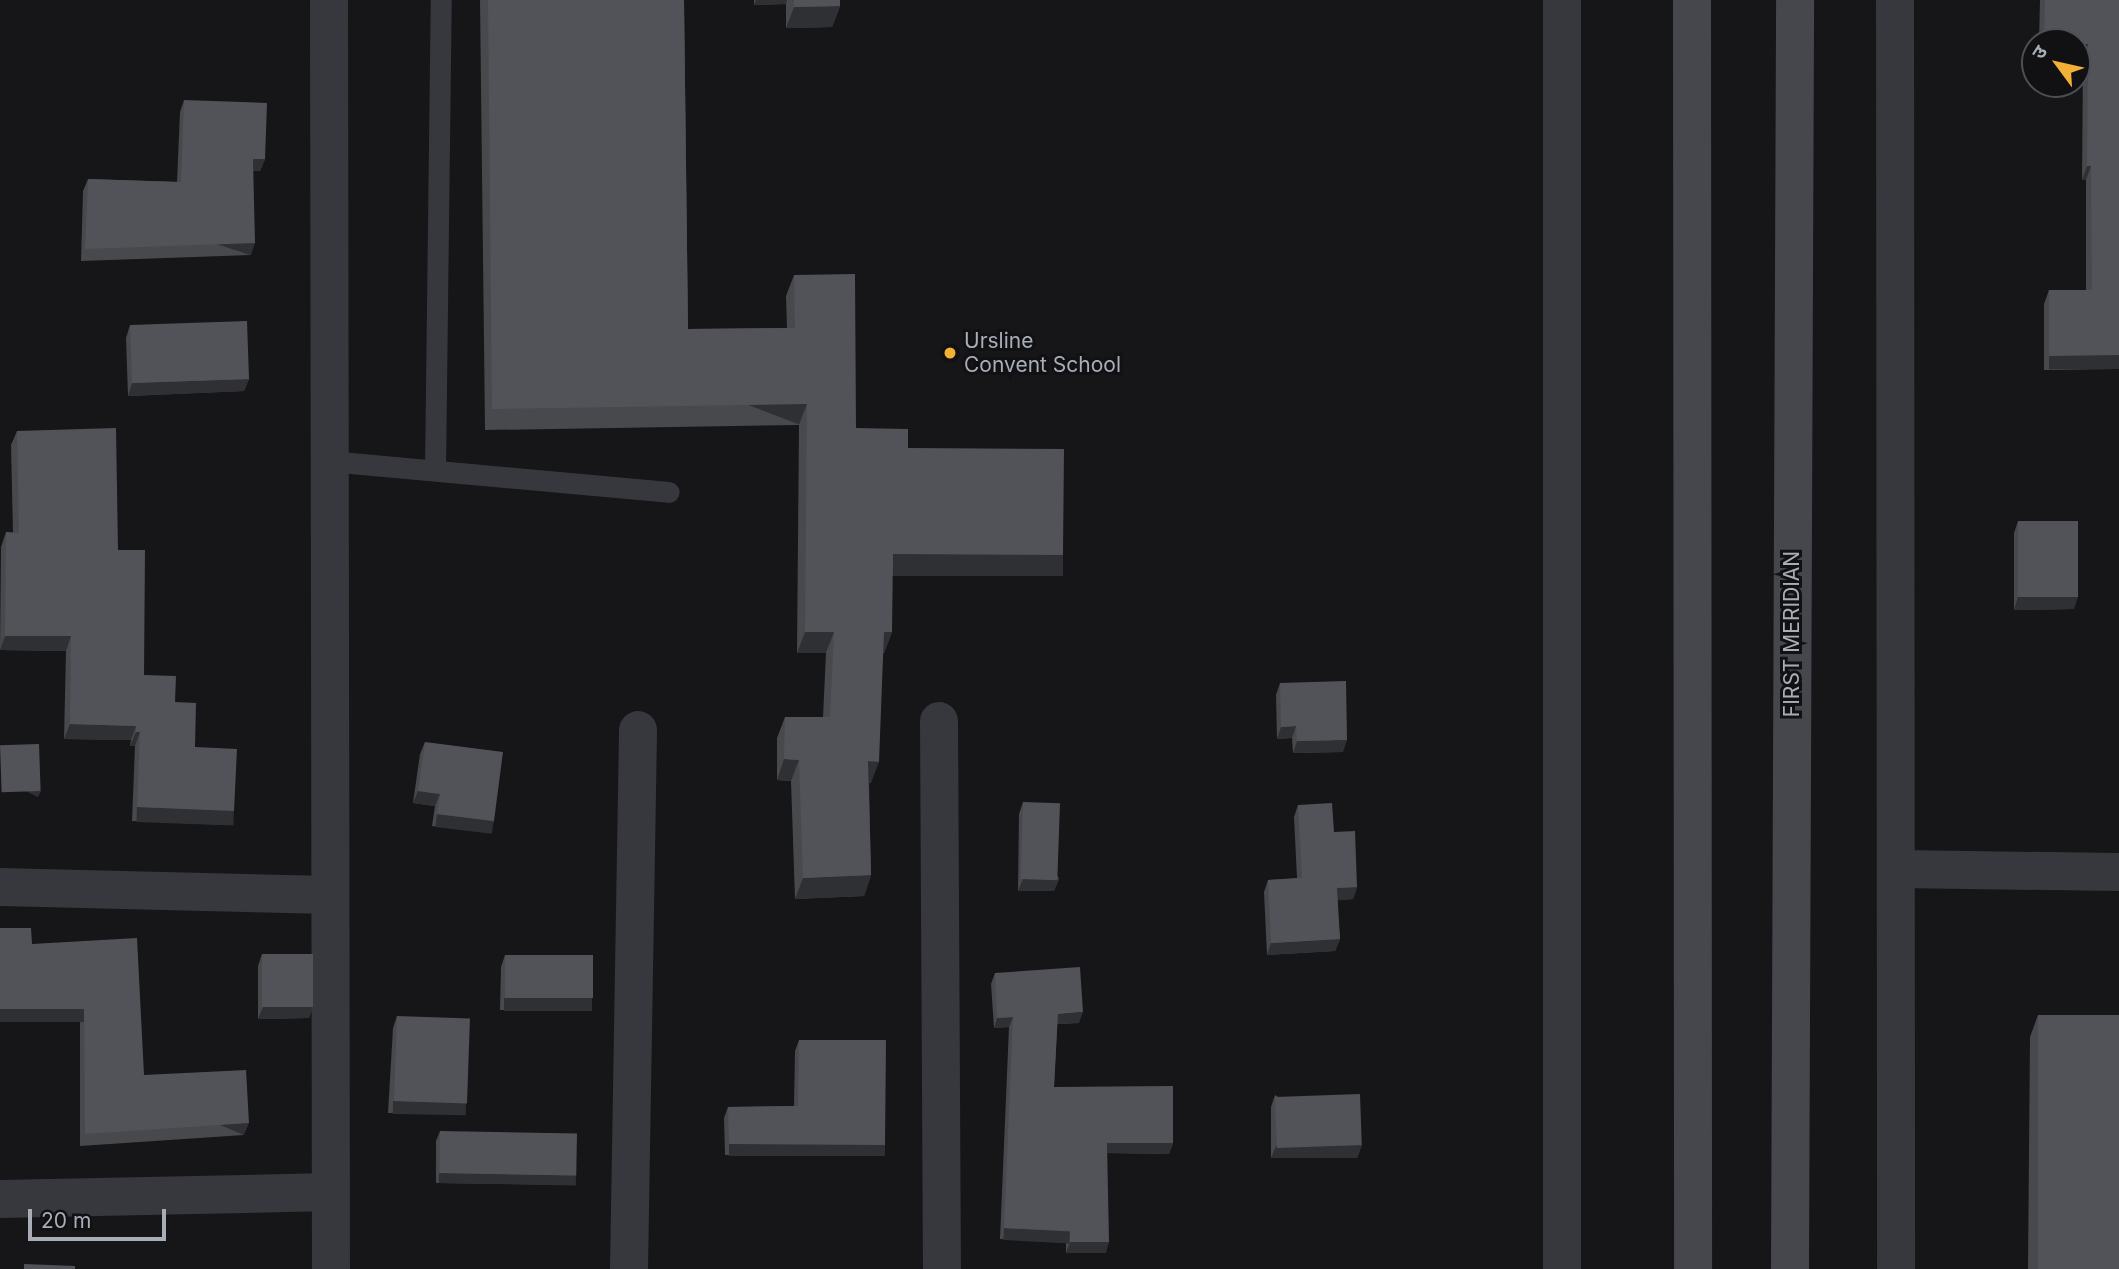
<!DOCTYPE html>
<html>
<head>
<meta charset="utf-8">
<style>
	body { margin:0 }
	#map { position:relative; width:2119px; height:1269px; overflow:hidden; background:#161618; font-family:Inter,"Noto Sans Devanagari",sans-serif }
	div>[style] { position:absolute }
	.lane>* { height:21px; margin:-10.5px; padding:0 10.5px; transform-origin:10.5px; border-radius:10.5px; background:#37383d }
	.street>* { height:38px; margin:-19px; padding:0 19px; transform-origin:19px; border-radius:19px; background:#37383d }
	.secondary>* { height:38px; margin:-19px; padding:0 19px; transform-origin:19px; border-radius:19px; background:#45474d }
	.wall>* { inset:0; background:#47494d }
	.shaded-wall>* { inset:0; background:#2f3033; transform-origin:0 0 }
	.building>* { inset:0; background:#525359; transform-origin:0 0 }
	.dots>* { width:19px; height:19px; translate:-50% -50%; box-sizing:border-box; border:4px solid #111113; border-radius:50% }
	span { translate:-50% -50%; white-space:nowrap; text-align:center; line-height:1.15; -webkit-text-stroke:6px #111113; paint-order:stroke }
	.poi-label { font-size:21px; color:#a8adb8 }
	.left { translate:0 -50%; text-align:left }
	.street-label { font-size:21px; color:#a8adb8 }
	.north { position:absolute; left:2021px; top:28px; width:70px; height:70px; box-sizing:border-box; background:#111113; border:2px solid #4d4f55; border-radius:50%; rotate:303deg; font-size:19px; font-weight:700; line-height:28px; text-align:center; color:#a8adb8 }
	.north::after { content:''; display:block; margin:auto; width:24px; height:32px; background:#f2b134; clip-path:polygon(50% 0,100% 100%,50% 72%,0 100%) }
	.scale { position:absolute; left:28px; top:1209px; width:138px; height:32px; box-sizing:border-box; border:4px solid #a8adb8; border-top:0; padding-left:9px; font-size:21px; line-height:24px; white-space:nowrap; color:#a8adb8; -webkit-text-stroke:5px #111113; paint-order:stroke }
</style>
</head>
<body>
<div id="map">
	<div class="lane">
		<i style="left:329px;top:461px;width:341px;rotate:5.2deg"></i>
		<i style="left:435px;top:470px;width:470px;rotate:-89.3deg"></i>
	</div>
	<div class="street">
		<i style="left:329px;top:0;width:1269px;rotate:89.91deg"></i>
		<i style="left:1895px;top:0;width:1269px;rotate:89.95deg"></i>
		<i style="left:939px;top:721px;width:548px;rotate:89.69deg"></i>
		<i style="left:1899px;top:869px;width:220px;rotate:0.8deg"></i>
		<i style="left:0;top:887px;width:330px;rotate:1.4deg"></i>
		<i style="left:0;top:1199px;width:331px;rotate:-1.2deg"></i>
		<i style="left:629px;top:1269px;width:539px;rotate:-89.04deg"></i>
		<i style="left:1562px;top:1269px;width:1269px;rotate:-90deg"></i>
	</div>
	<div class="secondary">
		<i style="left:1692px;top:0;width:1269px;rotate:89.95deg"></i>
		<i style="left:1790px;top:1269px;width:1269px;rotate:-89.77deg"></i>
	</div>
	<div class="wall">
		<i style="clip-path:polygon(480px 0,684px 0,688px 329px,787px 328px,786px 296px,794px 275px,856px 428px,908px 448px,1063px 555px,1055px 576px,892px 575px,892px 632px,884px 653px,883px 653px,871px 783px,869px 783px,871px 875px,864px 896px,795px 899px,791px 781px,777px 780px,777px 738px,785px 717px,823px 717px,826px 653px,797px 653px,799px 425px,485px 430px)"></i>
		<i style="clip-path:polygon(754px 0,840px 0,840px 6px,832px 27px,786px 28px,786px 4px,754px 5px)"></i>
		<i style="clip-path:polygon(2040px 0,2119px 0,2119px 369px,2044px 370px,2044px 304px,2049px 290px,2086px 290px,2086px 180px,2082px 180px,2083px 58px,2077px 58px,2077px 42px,2039px 42px)"></i>
		<i style="clip-path:polygon(184px 100px,265px 159px,260px 171px,253px 171px,251px 255px,81px 261px,83px 191px,88px 179px,177px 182px,180px 112px)"></i>
		<i style="clip-path:polygon(130px 325px,249px 379px,244px 391px,128px 396px,126px 338px)"></i>
		<i style="clip-path:polygon(17px 431px,118px 550px,144px 675px,175px 702px,229px 825px,132px 821px,135px 746px,130px 746px,131px 740px,64px 739px,66px 651px,0 650px,1px 547px,6px 532px,13px 533px,11px 445px)"></i>
		<i style="clip-path:polygon(2018px 521px,2074px 609px,2014px 610px,2014px 533px)"></i>
		<i style="clip-path:polygon(1280px 683px,1343px 752px,1293px 753px,1292px 738px,1277px 739px,1276px 695px)"></i>
		<i style="clip-path:polygon(425px 742px,494px 821px,489px 833px,432px 826px,435px 806px,413px 803px,420px 754px)"></i>
		<i style="clip-path:polygon(1023px 802px,1059px 879px,1054px 891px,1018px 891px,1019px 814px)"></i>
		<i style="clip-path:polygon(1298px 805px,1334px 832px,1357px 887px,1353px 899px,1337px 900px,1340px 939px,1335px 951px,1267px 955px,1264px 892px,1268px 880px,1297px 878px,1294px 817px)"></i>
		<i style="clip-path:polygon(32px 944px,144px 1075px,244px 1135px,80px 1146px,80px 1021px)"></i>
		<i style="clip-path:polygon(262px 954px,313px 1006px,309px 1018px,258px 1019px,258px 966px)"></i>
		<i style="clip-path:polygon(505px 955px,592px 998px,588px 1010px,500px 1010px,501px 967px)"></i>
		<i style="clip-path:polygon(995px 973px,1079px 1023px,1057px 1024px,1054px 1087px,1173px 1143px,1169px 1154px,1107px 1153px,1106px 1253px,1066px 1253px,1066px 1242px,1000px 1239px,1009px 1027px,994px 1028px,991px 984px)"></i>
		<i style="clip-path:polygon(2038px 1015px,2119px 1269px,2028px 1269px,2030px 1037px)"></i>
		<i style="clip-path:polygon(397px 1016px,461px 1114px,388px 1113px,393px 1028px)"></i>
		<i style="clip-path:polygon(799px 1040px,881px 1156px,725px 1155px,724px 1118px,728px 1107px,794px 1106px,795px 1051px)"></i>
		<i style="clip-path:polygon(1275px 1095px,1362px 1145px,1357px 1158px,1271px 1158px,1271px 1107px)"></i>
		<i style="clip-path:polygon(440px 1131px,576px 1175px,572px 1185px,436px 1183px,436px 1141px)"></i>
	</div>
	<div class="shaded-wall">
		<i style="clip-path:polygon(756px 0,787px 0,786px 4px,754px 5px)"></i>
		<i style="clip-path:polygon(840px 6px,832px 27px,786px 28px,794px 7px)"></i>
		<i style="clip-path:polygon(2077px 44px,2088px 44px,2083px 58px,2077px 58px)"></i>
		<i style="clip-path:polygon(253px 159px,265px 159px,260px 171px,249px 171px)"></i>
		<i style="clip-path:polygon(2087px 166px,2091px 166px,2086px 180px,2082px 180px)"></i>
		<i style="left:255px;top:243px;width:13px;height:170px;rotate:108deg"></i>
		<i style="left:2119px;top:355px;width:14px;height:70px;rotate:90deg"></i>
		<i style="clip-path:polygon(249px 379px,244px 391px,128px 396px,132px 383px)"></i>
		<i style="left:807px;top:404px;width:22px;height:315px;rotate:111deg"></i>
		<i style="left:893px;top:554px;width:170px;height:22px"></i>
		<i style="clip-path:polygon(2018px 597px,2078px 597px,2074px 609px,2014px 610px)"></i>
		<i style="clip-path:polygon(805px 632px,834px 632px,826px 653px,797px 653px)"></i>
		<i style="clip-path:polygon(884px 632px,892px 632px,884px 653px,876px 653px)"></i>
		<i style="clip-path:polygon(5px 636px,71px 636px,66px 651px,0 650px)"></i>
		<i style="clip-path:polygon(70px 724px,136px 726px,131px 740px,64px 739px)"></i>
		<i style="clip-path:polygon(1296px 726px,1292px 738px,1277px 739px,1281px 727px)"></i>
		<i style="clip-path:polygon(136px 732px,140px 732px,135px 746px,130px 746px)"></i>
		<i style="clip-path:polygon(1347px 740px,1343px 752px,1293px 753px,1297px 741px)"></i>
		<i style="clip-path:polygon(784px 759px,799px 760px,791px 781px,777px 780px)"></i>
		<i style="clip-path:polygon(868px 761px,879px 762px,871px 783px,861px 783px)"></i>
		<i style="left:41px;top:791px;width:7px;height:41px;rotate:117deg"></i>
		<i style="clip-path:polygon(418px 791px,440px 794px,435px 806px,413px 803px)"></i>
		<i style="left:137px;top:807px;width:97px;height:15px;rotate:2deg"></i>
		<i style="left:437px;top:814px;width:57px;height:13px;rotate:7deg"></i>
		<i style="clip-path:polygon(871px 875px,864px 896px,795px 899px,803px 878px)"></i>
		<i style="clip-path:polygon(1023px 879px,1059px 879px,1054px 891px,1018px 891px)"></i>
		<i style="clip-path:polygon(1357px 887px,1353px 899px,1332px 901px,1337px 888px)"></i>
		<i style="clip-path:polygon(1340px 939px,1335px 951px,1267px 955px,1271px 943px)"></i>
		<i style="left:504px;top:998px;width:88px;height:13px"></i>
		<i style="clip-path:polygon(313px 1006px,309px 1018px,258px 1019px,263px 1007px)"></i>
		<i style="left:0;top:1009px;width:84px;height:13px"></i>
		<i style="clip-path:polygon(1083px 1012px,1079px 1023px,1054px 1024px,1058px 1014px)"></i>
		<i style="clip-path:polygon(1013px 1017px,1009px 1027px,994px 1028px,997px 1018px)"></i>
		<i style="left:393px;top:1101px;width:73px;height:13px;rotate:1deg"></i>
		<i style="left:249px;top:1123px;width:13px;height:164px;rotate:113deg"></i>
		<i style="clip-path:polygon(1107px 1143px,1173px 1143px,1169px 1154px,1103px 1153px)"></i>
		<i style="left:729px;top:1144px;width:156px;height:12px"></i>
		<i style="clip-path:polygon(1362px 1145px,1357px 1158px,1271px 1158px,1276px 1146px)"></i>
		<i style="left:439px;top:1173px;width:137px;height:10px;rotate:1deg"></i>
		<i style="left:1004px;top:1228px;width:66px;height:12px;rotate:3deg"></i>
		<i style="clip-path:polygon(1070px 1242px,1109px 1242px,1106px 1253px,1066px 1253px)"></i>
	</div>
	<div class="building">
		<i style="clip-path:polygon(488px 0,684px 0,688px 329px,795px 328px,794px 275px,855px 274px,856px 428px,908px 429px,908px 448px,1064px 449px,1063px 555px,893px 554px,892px 632px,884px 632px,879px 762px,868px 761px,871px 875px,803px 878px,799px 760px,784px 759px,785px 717px,830px 717px,834px 632px,805px 632px,807px 404px,492px 409px)"></i>
		<i style="clip-path:polygon(794px 0,840px 0,840px 6px,794px 7px)"></i>
		<i style="clip-path:polygon(2045px 0,2119px 0,2119px 355px,2049px 356px,2049px 290px,2092px 290px,2091px 166px,2087px 166px,2088px 44px,2077px 44px,2077px 42px,2044px 42px)"></i>
		<i style="clip-path:polygon(184px 100px,267px 103px,265px 159px,253px 159px,255px 243px,85px 249px,88px 179px,181px 182px)"></i>
		<i style="left:247px;top:321px;width:58px;height:117px;rotate:88deg"></i>
		<i style="clip-path:polygon(116px 428px,118px 550px,145px 550px,144px 675px,176px 676px,175px 702px,196px 703px,195px 747px,237px 749px,234px 811px,137px 807px,140px 732px,136px 732px,136px 726px,70px 724px,71px 636px,5px 636px,6px 532px,19px 533px,17px 431px)"></i>
		<i style="left:2018px;top:521px;width:60px;height:76px"></i>
		<i style="clip-path:polygon(1346px 681px,1347px 740px,1297px 741px,1296px 726px,1281px 727px,1280px 683px)"></i>
		<i style="clip-path:polygon(425px 742px,503px 752px,494px 821px,437px 814px,440px 794px,418px 791px)"></i>
		<i style="left:39px;top:744px;width:47px;height:39px;rotate:88deg"></i>
		<i style="left:1023px;top:802px;width:37px;height:77px;rotate:2deg"></i>
		<i style="clip-path:polygon(1332px 803px,1334px 832px,1355px 831px,1357px 887px,1337px 888px,1340px 939px,1271px 943px,1268px 880px,1302px 878px,1298px 805px)"></i>
		<i style="clip-path:polygon(0 928px,31px 928px,32px 944px,137px 938px,144px 1075px,246px 1070px,249px 1123px,85px 1134px,84px 1009px,0 1009px)"></i>
		<i style="left:262px;top:954px;width:51px;height:53px"></i>
		<i style="left:505px;top:955px;width:88px;height:43px"></i>
		<i style="clip-path:polygon(1080px 967px,1083px 1012px,1058px 1014px,1054px 1087px,1173px 1086px,1173px 1143px,1107px 1143px,1109px 1242px,1070px 1242px,1070px 1231px,1004px 1228px,1013px 1017px,997px 1018px,995px 973px)"></i>
		<i style="left:2038px;top:1015px;width:81px;height:254px"></i>
		<i style="left:397px;top:1016px;width:73px;height:85px;rotate:2deg"></i>
		<i style="clip-path:polygon(799px 1040px,886px 1040px,885px 1145px,729px 1144px,728px 1107px,798px 1106px)"></i>
		<i style="left:1360px;top:1094px;width:51px;height:85px;rotate:88deg"></i>
		<i style="left:440px;top:1131px;width:137px;height:42px;rotate:1deg"></i>
		<i style="clip-path:polygon(24px 1264px,75px 1266px,75px 1269px,24px 1269px)"></i>
	</div>
	<div class="dots">
		<i style="left:950px;top:353px;background:#f2b134"></i>
	</div>
	<div class="poi-label">
		<span class="left" style="left:964px;top:353px">Ursline<br>Convent School</span>
	</div>
	<div class="street-label">
		<span style="left:1792px;top:634px;rotate:-90deg">FIRST MERIDIAN</span>
	</div>
	<div class="north">उ</div>
	<div class="scale">20 m</div>
</div>
</body>
</html>
